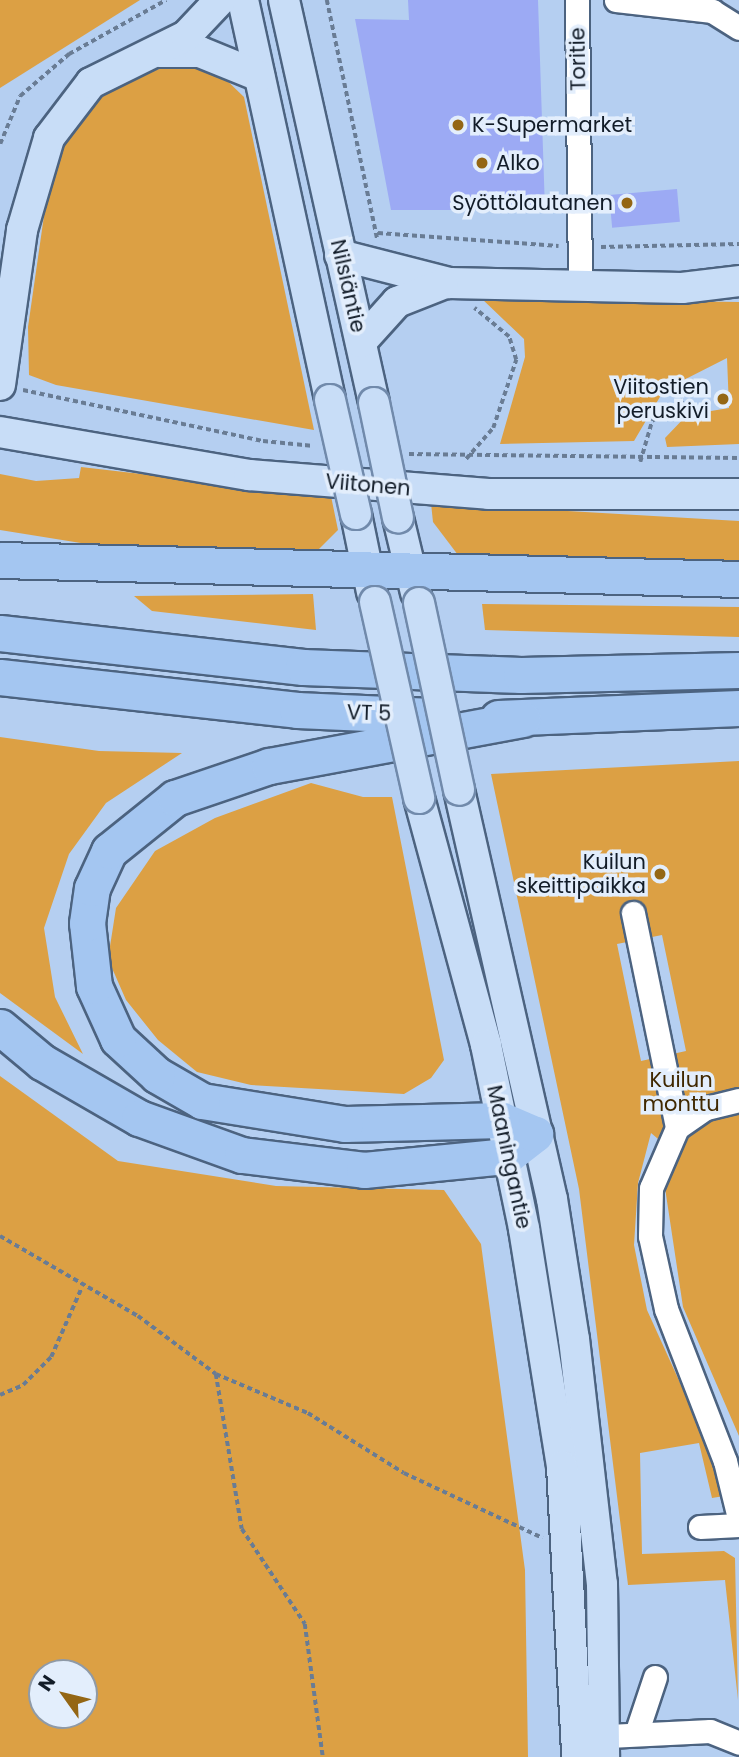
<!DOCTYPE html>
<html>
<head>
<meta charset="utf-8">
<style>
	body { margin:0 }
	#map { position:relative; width:739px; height:1757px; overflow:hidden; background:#b5cff1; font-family:Poppins,sans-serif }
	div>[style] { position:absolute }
	.green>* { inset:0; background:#dca044 }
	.building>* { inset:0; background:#9caaf4; transform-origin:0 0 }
	.path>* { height:3.5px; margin-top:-1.75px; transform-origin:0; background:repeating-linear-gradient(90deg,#697c94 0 5px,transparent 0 8.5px) }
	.roads { filter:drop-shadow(2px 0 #4c6380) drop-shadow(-2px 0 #4c6380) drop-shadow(0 2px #4c6380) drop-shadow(0 -2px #4c6380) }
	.minor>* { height:23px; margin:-11.5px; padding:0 11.5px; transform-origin:11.5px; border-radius:11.5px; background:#fff }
	.major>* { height:30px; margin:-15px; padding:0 15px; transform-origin:15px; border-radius:15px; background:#c8ddf7 }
	.highway>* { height:35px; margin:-17.5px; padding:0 17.5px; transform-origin:17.5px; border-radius:17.5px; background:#a4c6f1 }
	.bridges { filter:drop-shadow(2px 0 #718aab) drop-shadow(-2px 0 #718aab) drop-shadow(0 2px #718aab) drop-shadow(0 -2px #718aab) }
	.major-bridge>* { height:30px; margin:-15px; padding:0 15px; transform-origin:15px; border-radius:15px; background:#c8ddf7 }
	.dots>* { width:19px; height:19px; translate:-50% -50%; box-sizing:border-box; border:4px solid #e3eefc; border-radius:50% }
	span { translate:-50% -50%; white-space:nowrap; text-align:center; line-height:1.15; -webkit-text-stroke:7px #e3eefc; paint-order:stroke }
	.street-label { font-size:21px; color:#121c28 }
	.poi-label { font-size:21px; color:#121c28 }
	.left { translate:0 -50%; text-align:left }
	.right { translate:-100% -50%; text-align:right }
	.park-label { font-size:21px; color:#402800 }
	.north { position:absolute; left:28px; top:1659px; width:70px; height:70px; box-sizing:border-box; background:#e3eefc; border:2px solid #8f9aa7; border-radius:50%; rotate:304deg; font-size:19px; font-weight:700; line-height:28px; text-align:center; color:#121c28 }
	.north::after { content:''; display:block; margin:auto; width:24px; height:32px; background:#946614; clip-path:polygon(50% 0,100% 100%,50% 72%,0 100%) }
</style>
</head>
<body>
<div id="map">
	<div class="green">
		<i style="clip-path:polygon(0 0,140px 0,0 88px)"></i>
		<i style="clip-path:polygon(176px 64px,215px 69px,244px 97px,314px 430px,56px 385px,29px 375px,28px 327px,49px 181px,62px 144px,93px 100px,122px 80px)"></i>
		<i style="clip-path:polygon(481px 298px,739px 302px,739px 444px,667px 447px,665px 438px,687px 415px,729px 408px,727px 358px,664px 390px,634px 441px,500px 444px,525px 357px,524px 339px)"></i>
		<i style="clip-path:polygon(81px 467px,331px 496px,338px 530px,314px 554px,112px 548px,0 530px,0 474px,36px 481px,79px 478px)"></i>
		<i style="clip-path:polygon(431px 503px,739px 521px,739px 561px,458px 555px,433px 522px)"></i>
		<i style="clip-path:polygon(313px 594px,316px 630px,152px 611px,134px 596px)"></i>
		<i style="clip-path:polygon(482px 604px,739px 607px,739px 637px,485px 630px)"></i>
		<i style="clip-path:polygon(0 737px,99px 751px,182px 753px,106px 803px,69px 854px,44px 928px,55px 997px,83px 1054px,0 993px)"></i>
		<i style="clip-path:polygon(evenodd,739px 761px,739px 1436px,683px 1307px,665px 1188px,676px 1154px,651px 1133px,638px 1183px,634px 1245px,647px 1310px,706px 1440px,724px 1496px,712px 1498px,699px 1443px,640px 1453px,642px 1554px,724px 1551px,735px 1558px,738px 1700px,725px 1580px,628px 1585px,579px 1189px,491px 774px,739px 761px,662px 935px,686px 1051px,641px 1061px,617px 944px,662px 935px)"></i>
		<i style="clip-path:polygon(311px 783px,363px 797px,392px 797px,444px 1060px,431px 1078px,404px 1094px,251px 1085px,197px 1072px,158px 1040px,126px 1000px,108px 959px,116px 908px,155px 851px,215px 818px)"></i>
		<i style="clip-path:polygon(evenodd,0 1076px,118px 1161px,276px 1186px,444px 1190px,481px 1244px,525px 1570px,528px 1757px,0 1757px,0 1076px,84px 1673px,84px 1715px,42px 1715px,42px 1673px,84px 1673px)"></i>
	</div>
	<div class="building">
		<i style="clip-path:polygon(408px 0,538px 0,545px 210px,391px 210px,355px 19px,409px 20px)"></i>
		<i style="left:677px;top:189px;width:33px;height:68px;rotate:85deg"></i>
	</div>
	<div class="path">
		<i style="left:327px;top:0;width:246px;rotate:78.1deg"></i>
		<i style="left:0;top:144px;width:52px;rotate:-67.4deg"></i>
		<i style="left:20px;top:96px;width:65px;rotate:-40.6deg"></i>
		<i style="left:69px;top:54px;width:111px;rotate:-29.1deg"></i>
		<i style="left:378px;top:233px;width:181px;rotate:4.1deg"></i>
		<i style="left:601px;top:247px;width:138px;rotate:-1.2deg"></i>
		<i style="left:23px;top:390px;width:245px;rotate:12deg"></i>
		<i style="left:263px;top:441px;width:51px;rotate:5.6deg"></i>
		<i style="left:409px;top:454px;width:330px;rotate:0.7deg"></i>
		<i style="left:466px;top:459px;width:41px;rotate:-48.9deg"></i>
		<i style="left:493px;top:428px;width:72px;rotate:-71.3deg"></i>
		<i style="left:516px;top:360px;width:24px;rotate:-107deg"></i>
		<i style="left:509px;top:337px;width:45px;rotate:-140.4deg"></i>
		<i style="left:640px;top:462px;width:43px;rotate:-73.7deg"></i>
		<i style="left:652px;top:421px;width:37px;rotate:-34deg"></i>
		<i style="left:0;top:1236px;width:160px;rotate:30.1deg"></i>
		<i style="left:138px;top:1316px;width:97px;rotate:36.6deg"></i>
		<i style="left:216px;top:1374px;width:100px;rotate:23deg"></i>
		<i style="left:308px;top:1413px;width:113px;rotate:32deg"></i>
		<i style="left:404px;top:1473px;width:153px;rotate:25.1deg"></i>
		<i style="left:216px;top:1374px;width:157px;rotate:80.5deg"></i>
		<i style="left:242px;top:1529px;width:114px;rotate:56.4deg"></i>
		<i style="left:305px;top:1624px;width:134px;rotate:82.3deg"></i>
		<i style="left:0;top:1395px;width:25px;rotate:-23deg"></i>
		<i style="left:23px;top:1385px;width:40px;rotate:-45deg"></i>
		<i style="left:51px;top:1357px;width:74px;rotate:-66.2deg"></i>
	</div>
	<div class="roads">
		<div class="minor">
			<i style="left:577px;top:0;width:286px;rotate:89.4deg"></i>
			<i style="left:616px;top:0;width:97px;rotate:6.5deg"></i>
			<i style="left:712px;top:11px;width:32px;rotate:32deg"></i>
			<i style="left:633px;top:913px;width:219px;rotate:78.4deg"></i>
			<i style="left:739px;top:1100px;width:36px;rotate:166deg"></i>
			<i style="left:704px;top:1109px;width:33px;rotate:145deg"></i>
			<i style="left:677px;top:1128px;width:65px;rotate:113.4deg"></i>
			<i style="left:651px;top:1188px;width:48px;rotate:91.2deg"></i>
			<i style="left:650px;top:1236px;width:75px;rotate:77.6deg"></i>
			<i style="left:666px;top:1309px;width:163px;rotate:68.8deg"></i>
			<i style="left:725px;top:1461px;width:59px;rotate:76.2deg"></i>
			<i style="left:700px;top:1527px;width:39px;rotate:-3deg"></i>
			<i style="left:636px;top:1734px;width:60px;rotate:-71.6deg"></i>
			<i style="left:588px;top:1737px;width:122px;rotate:-2.8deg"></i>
			<i style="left:710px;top:1731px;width:31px;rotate:22deg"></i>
		</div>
		<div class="major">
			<i style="left:243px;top:0;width:409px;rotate:77.7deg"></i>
			<i style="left:284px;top:0;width:413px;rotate:77.4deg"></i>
			<i style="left:159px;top:52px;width:41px"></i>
			<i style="left:200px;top:52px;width:64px;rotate:22.1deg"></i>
			<i style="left:340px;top:255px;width:113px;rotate:14.4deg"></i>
			<i style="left:449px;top:283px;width:233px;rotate:1.2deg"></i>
			<i style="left:682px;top:288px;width:57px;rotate:-7deg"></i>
			<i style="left:361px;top:342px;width:54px;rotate:-48deg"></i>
			<i style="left:397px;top:302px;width:49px;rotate:-21.4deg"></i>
			<i style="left:0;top:385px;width:157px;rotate:-81.9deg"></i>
			<i style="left:22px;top:230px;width:96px;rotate:-73.6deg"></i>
			<i style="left:49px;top:138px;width:69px;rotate:-52.6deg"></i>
			<i style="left:91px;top:83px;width:106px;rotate:-26.3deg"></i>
			<i style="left:186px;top:36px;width:50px;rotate:-46.6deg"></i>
			<i style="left:0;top:432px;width:253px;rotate:9.8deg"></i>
			<i style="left:249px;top:475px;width:240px;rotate:4.5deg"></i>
			<i style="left:488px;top:494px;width:251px"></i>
			<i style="left:356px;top:514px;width:80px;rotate:78.4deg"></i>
			<i style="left:398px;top:518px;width:77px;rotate:76.5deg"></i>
			<i style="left:459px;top:790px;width:419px;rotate:77.2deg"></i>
			<i style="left:552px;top:1199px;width:142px;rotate:81.1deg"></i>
			<i style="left:574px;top:1339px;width:247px;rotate:83.5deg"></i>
			<i style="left:602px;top:1584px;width:173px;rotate:89.3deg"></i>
			<i style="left:419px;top:798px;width:256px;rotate:74.8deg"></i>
			<i style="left:486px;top:1045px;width:188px;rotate:78.3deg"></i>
			<i style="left:524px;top:1229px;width:240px;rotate:80.9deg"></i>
			<i style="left:562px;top:1466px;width:291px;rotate:87deg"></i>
		</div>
		<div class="highway">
			<i style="left:0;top:560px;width:739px;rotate:1.47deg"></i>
			<i style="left:0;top:633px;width:305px;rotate:6.4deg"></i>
			<i style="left:303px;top:667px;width:218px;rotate:2.1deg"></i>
			<i style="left:521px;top:675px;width:218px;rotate:-1.3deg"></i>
			<i style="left:0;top:677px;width:299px;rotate:6.3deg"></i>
			<i style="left:297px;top:710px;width:135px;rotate:2.5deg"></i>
			<i style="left:498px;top:718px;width:241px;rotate:-2.4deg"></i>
			<i style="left:0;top:1027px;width:55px;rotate:39.8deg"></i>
			<i style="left:42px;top:1062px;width:112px;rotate:30deg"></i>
			<i style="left:139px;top:1118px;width:109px;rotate:19.8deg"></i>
			<i style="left:242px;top:1155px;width:123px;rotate:7deg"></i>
			<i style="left:364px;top:1170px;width:144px;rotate:-5.6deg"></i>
			<i style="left:507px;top:1156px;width:36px;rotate:-38deg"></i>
			<i style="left:535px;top:1134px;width:36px;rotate:-157deg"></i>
			<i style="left:502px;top:1120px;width:157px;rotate:178.5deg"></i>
			<i style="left:345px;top:1124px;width:145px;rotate:-170.9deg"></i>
			<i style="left:202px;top:1101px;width:52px;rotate:-150deg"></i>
			<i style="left:157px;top:1075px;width:53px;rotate:-137.3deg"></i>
			<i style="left:118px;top:1039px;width:58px;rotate:-114.4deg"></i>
			<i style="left:94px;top:986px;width:63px;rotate:-96.3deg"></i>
			<i style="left:87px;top:923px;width:35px;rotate:-82deg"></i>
			<i style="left:92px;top:888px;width:41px;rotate:-65.3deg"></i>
			<i style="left:109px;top:851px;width:85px;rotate:-38.8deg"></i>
			<i style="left:175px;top:798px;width:99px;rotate:-18.8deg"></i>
			<i style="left:269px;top:766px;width:258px;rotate:-10.5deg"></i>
		</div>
	</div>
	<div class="bridges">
		<div class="major-bridge">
			<i style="left:330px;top:400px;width:117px;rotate:77.2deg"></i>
			<i style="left:374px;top:403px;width:117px;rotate:78.2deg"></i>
			<i style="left:375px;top:602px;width:201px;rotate:77.3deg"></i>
			<i style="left:419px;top:603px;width:191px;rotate:77.9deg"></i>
		</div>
	</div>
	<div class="dots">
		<i style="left:458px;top:125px;background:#946614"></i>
		<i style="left:482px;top:163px;background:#946614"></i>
		<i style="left:627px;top:203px;background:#946614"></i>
		<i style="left:723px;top:399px;background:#946614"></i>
		<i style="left:660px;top:874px;background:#946614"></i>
	</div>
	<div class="street-label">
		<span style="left:578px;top:59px;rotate:-91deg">Toritie</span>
		<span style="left:348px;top:286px;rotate:77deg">Nilsiäntie</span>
		<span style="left:368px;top:485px;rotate:5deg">Viitonen</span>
		<span style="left:369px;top:713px;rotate:2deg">VT 5</span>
		<span style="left:509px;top:1157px;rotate:78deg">Maaningantie</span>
	</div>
	<div class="poi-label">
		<span class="left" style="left:472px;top:125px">K-Supermarket</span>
		<span class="left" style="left:496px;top:163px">Alko</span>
		<span class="right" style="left:613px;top:203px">Syöttölautanen</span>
		<span class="right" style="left:709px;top:399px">Viitostien<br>peruskivi</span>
		<span class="right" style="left:646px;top:874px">Kuilun<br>skeittipaikka</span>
	</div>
	<div class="park-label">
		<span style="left:681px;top:1092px">Kuilun<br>monttu</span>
	</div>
	<div class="north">N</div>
</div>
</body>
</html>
